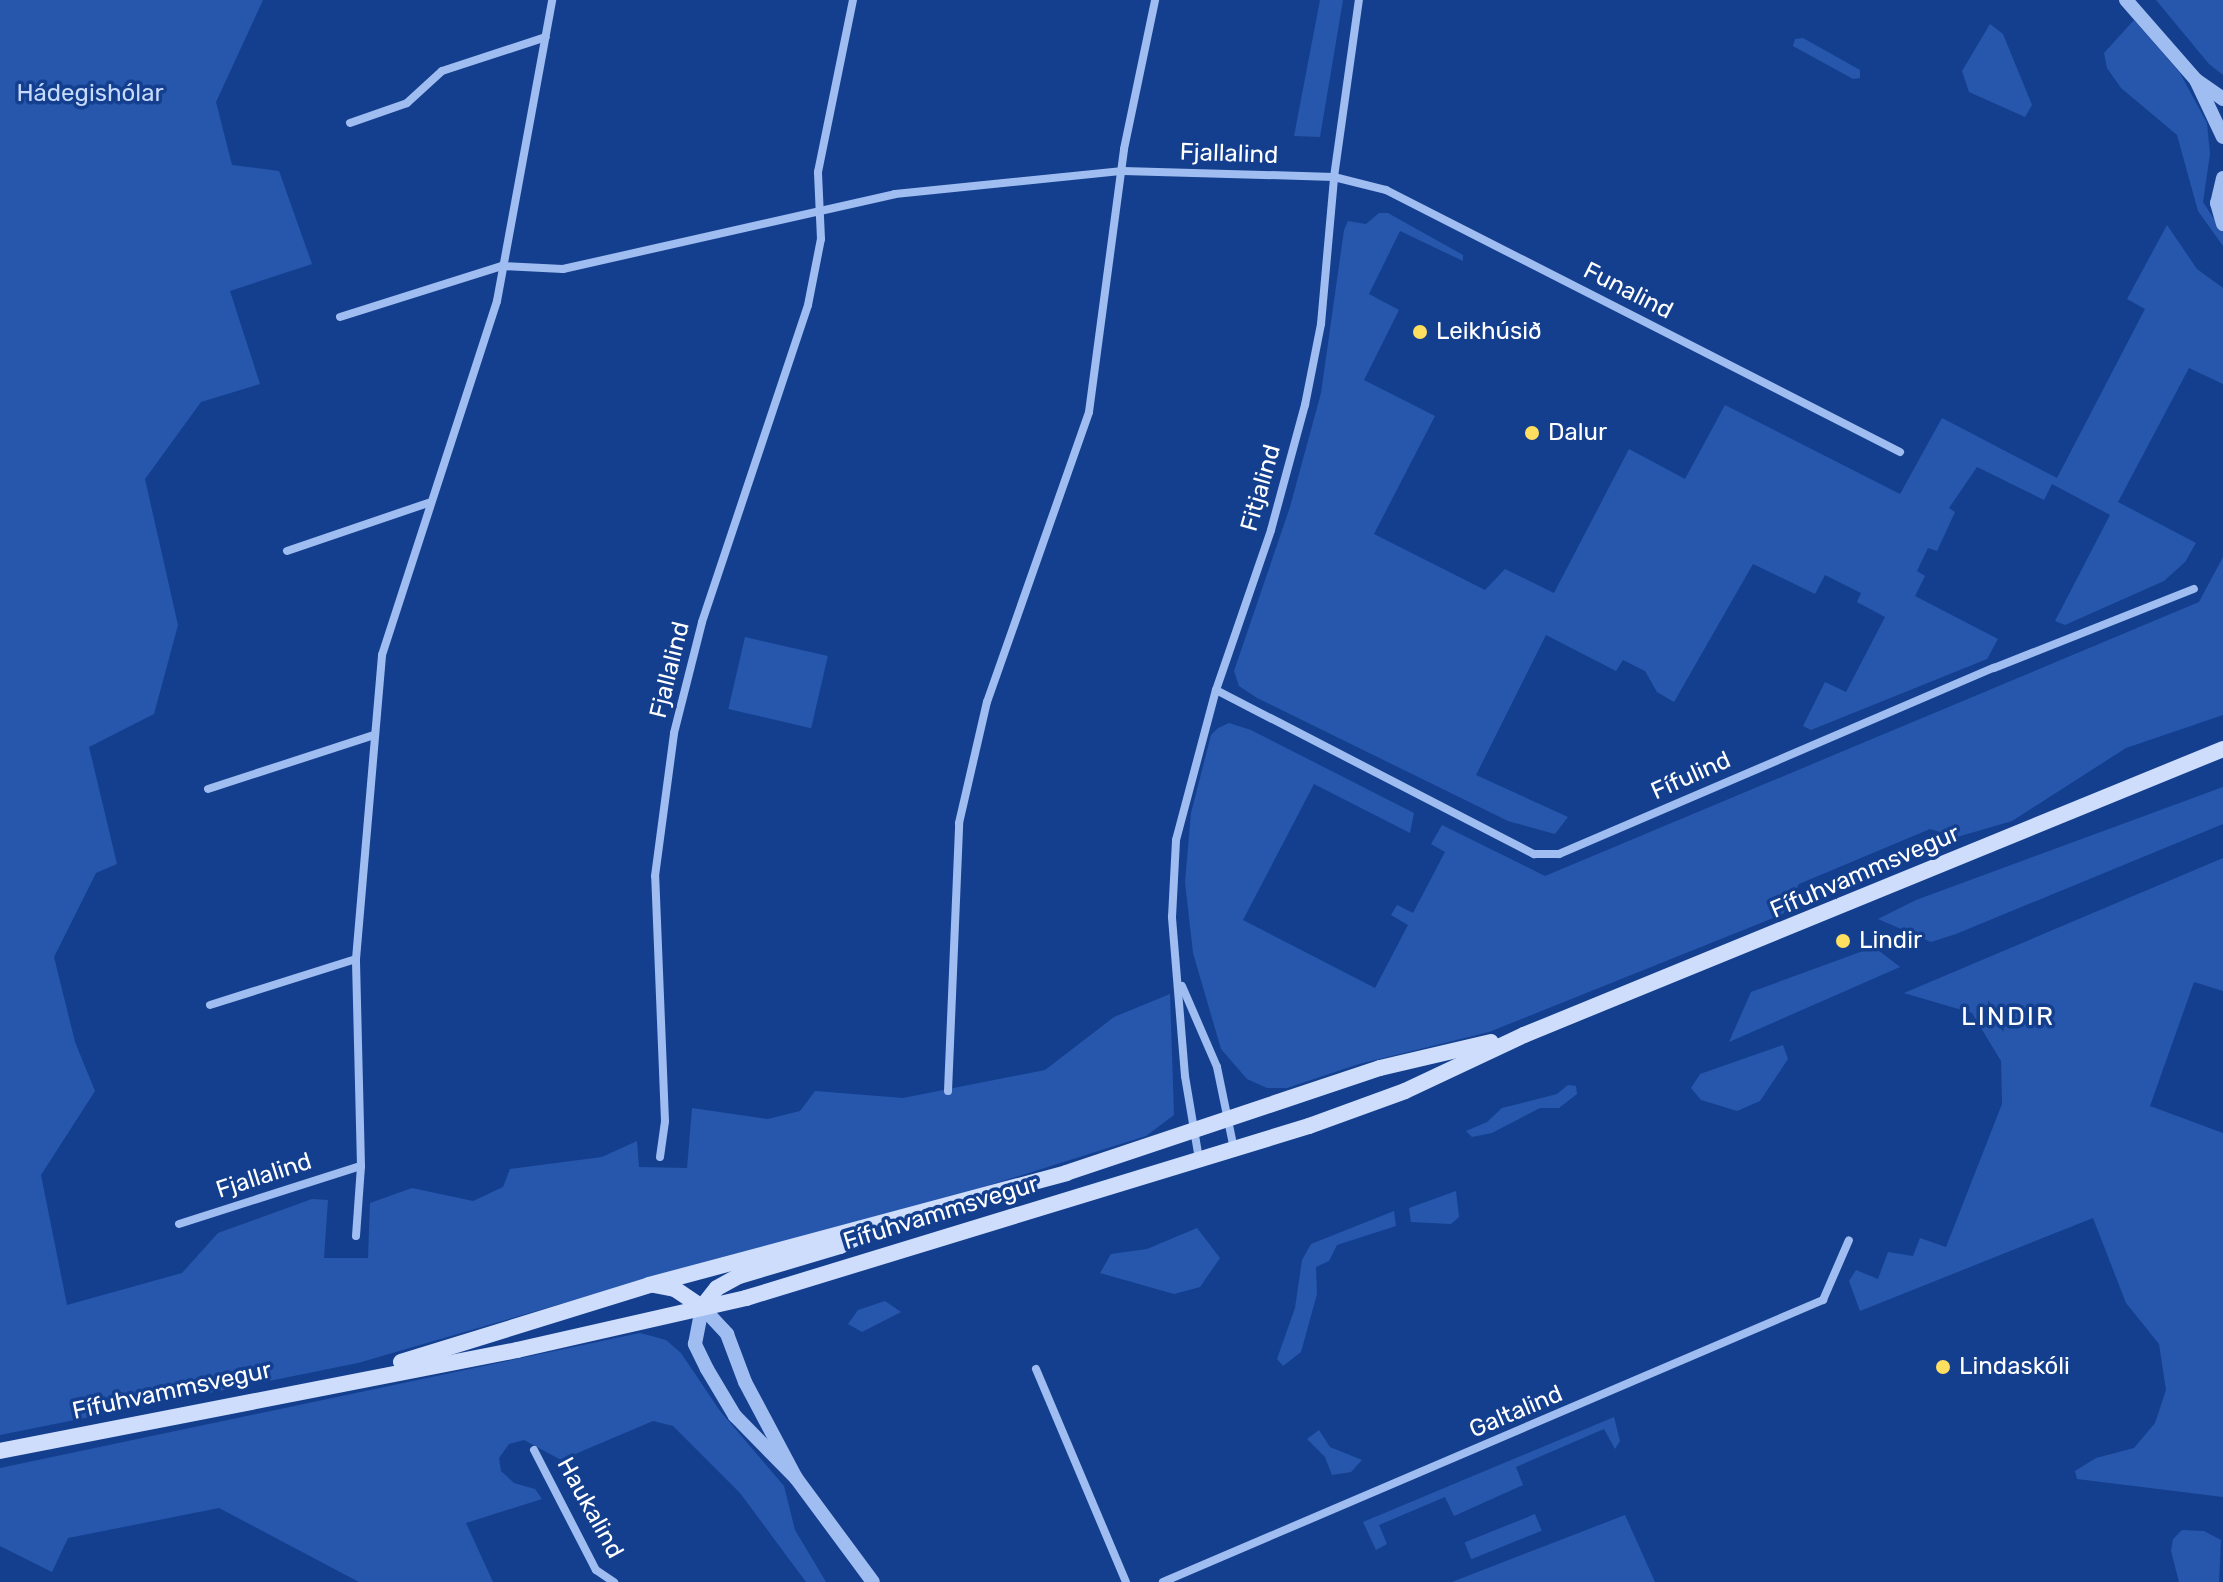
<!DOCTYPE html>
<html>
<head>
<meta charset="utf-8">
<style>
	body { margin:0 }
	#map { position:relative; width:2223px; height:1582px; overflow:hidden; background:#143f8e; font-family:Rubik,sans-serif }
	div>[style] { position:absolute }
	.green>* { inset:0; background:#2657ad; transform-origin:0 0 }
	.minor>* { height:8px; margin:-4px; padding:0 4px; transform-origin:4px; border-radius:4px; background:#9fbdf0 }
	.tertiary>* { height:14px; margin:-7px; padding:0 7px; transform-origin:7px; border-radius:7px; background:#9fbdf0 }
	.secondary>* { height:16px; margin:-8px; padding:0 8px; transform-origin:8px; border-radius:8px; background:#cdddfb }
	.dots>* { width:22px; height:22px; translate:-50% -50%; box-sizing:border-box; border:4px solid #143f8e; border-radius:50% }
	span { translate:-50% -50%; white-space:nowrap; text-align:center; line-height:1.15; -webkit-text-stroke:7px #143f8e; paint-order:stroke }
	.park-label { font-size:24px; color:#c6dafc }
	.street-label { font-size:24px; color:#fff }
	.poi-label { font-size:24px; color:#fff }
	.left { translate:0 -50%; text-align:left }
	.neighbourhood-label { font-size:26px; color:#fff; letter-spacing:2px }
</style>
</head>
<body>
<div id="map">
	<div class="green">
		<i style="clip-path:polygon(0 0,263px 0,216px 102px,232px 165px,279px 171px,312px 264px,230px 291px,260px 384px,201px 402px,145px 479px,178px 625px,154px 714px,89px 747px,117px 864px,96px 873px,54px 957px,75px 1042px,95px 1091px,41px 1175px,67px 1305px,182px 1273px,218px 1233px,312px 1199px,328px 1200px,324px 1258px,368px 1258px,370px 1203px,412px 1188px,473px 1201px,503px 1187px,510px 1169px,602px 1157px,637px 1141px,639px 1167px,687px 1168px,692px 1108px,768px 1119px,800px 1111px,815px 1091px,903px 1098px,1045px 1070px,1114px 1017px,1170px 994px,1174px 1115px,1146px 1136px,927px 1205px,715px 1259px,358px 1363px,0 1435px)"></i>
		<i style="clip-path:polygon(1320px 0,1343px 0,1320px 137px,1294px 136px)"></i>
		<i style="clip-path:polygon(2156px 0,2223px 0,2223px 75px,2209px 64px)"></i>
		<i style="clip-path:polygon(2134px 20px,2180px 73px,2207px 123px,2210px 154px,2203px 202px,2223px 233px,2223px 246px,2198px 211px,2177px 135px,2121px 88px,2107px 68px,2104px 53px)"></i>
		<i style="clip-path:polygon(1990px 24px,2003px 34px,2032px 105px,2025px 117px,1969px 92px,1962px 71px)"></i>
		<i style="clip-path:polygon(1803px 38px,1860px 70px,1860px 78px,1853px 79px,1793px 46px,1795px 39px)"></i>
		<i style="clip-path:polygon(1379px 213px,1388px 213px,1463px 255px,1463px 261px,1400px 231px,1369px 294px,1399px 310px,1364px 380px,1435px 416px,1374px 534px,1485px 590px,1505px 569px,1554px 593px,1629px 449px,1685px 479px,1725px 405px,1900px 494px,1942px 418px,2057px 478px,2145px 309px,2127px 299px,2167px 225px,2197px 269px,2223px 288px,2223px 384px,2189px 368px,2118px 502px,2196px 543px,2185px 562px,2164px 581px,2065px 625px,2055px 621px,2110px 515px,2052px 484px,2044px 500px,1977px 467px,1949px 508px,1955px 512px,1937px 551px,1928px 548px,1917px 571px,1925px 576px,1915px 596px,1998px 639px,1987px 659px,1811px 730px,1803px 726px,1825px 682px,1846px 692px,1885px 617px,1857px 602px,1861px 593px,1825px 575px,1815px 594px,1753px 564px,1674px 702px,1657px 692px,1645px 671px,1623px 660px,1616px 671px,1546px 635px,1476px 775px,1568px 817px,1555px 834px,1508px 821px,1257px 698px,1239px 686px,1234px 671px,1290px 507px,1321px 393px,1344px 230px,1348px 221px,1366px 224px)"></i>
		<i style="clip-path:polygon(2223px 557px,2223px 715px,2126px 748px,2012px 821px,1957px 837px,1930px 829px,1799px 884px,1783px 914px,1489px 1032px,1359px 1064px,1287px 1088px,1267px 1088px,1247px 1079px,1221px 1049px,1193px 953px,1185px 882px,1191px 813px,1211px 735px,1218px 728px,1229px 723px,1251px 730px,1414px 813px,1410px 833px,1314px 784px,1243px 920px,1375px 988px,1408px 925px,1391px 915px,1397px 905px,1413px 913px,1445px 852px,1431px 844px,1442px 825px,1545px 876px,2199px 602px)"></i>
		<i style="left:745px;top:637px;width:85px;height:74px;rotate:13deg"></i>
		<i style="clip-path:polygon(2223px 787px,2223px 824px,1956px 934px,1931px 942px,1878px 919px,1916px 900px)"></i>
		<i style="clip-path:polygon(2223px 858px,2223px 991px,2194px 982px,2150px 1106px,2223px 1133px,2223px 1497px,2077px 1479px,2075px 1471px,2096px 1458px,2134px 1448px,2155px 1423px,2166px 1390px,2159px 1344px,2126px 1303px,2093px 1218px,1860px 1311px,1849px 1281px,1856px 1270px,1878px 1279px,1888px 1252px,1913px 1256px,1920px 1238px,1946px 1247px,2002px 1104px,2001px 1061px,1972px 1013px,1904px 993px)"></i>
		<i style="clip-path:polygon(1874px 947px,1900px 967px,1729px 1042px,1751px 992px)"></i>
		<i style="clip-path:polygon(1783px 1045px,1788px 1059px,1760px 1101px,1737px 1111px,1701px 1100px,1691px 1088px,1700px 1074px)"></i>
		<i style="clip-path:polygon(1568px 1085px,1576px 1086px,1577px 1094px,1559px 1108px,1540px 1108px,1492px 1133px,1472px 1137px,1466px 1131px,1487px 1122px,1502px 1108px,1557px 1094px)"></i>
		<i style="clip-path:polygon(1456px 1191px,1459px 1217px,1451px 1224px,1411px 1222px,1409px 1208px)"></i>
		<i style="clip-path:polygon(1394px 1211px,1396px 1226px,1337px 1245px,1329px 1261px,1316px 1267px,1317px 1294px,1301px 1352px,1283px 1366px,1277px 1359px,1295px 1308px,1302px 1260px,1311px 1244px)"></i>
		<i style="clip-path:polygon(1197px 1228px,1220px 1258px,1200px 1287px,1174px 1294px,1100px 1273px,1111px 1254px,1147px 1249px)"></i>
		<i style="clip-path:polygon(885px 1301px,901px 1312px,862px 1332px,848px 1324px,858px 1310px)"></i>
		<i style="clip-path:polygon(640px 1333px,666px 1340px,681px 1353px,720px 1411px,784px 1486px,795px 1530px,826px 1582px,806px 1582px,740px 1493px,673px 1426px,653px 1421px,561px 1460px,524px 1440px,509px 1444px,499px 1458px,501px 1471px,514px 1483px,535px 1489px,542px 1499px,466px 1523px,493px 1582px,359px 1582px,219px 1508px,68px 1538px,52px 1572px,0 1546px,0 1468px)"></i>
		<i style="clip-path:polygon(1614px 1417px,1620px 1441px,1615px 1449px,1604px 1429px,1516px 1467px,1523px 1485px,1454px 1516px,1445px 1497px,1379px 1525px,1387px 1544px,1376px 1550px,1363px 1522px)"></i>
		<i style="clip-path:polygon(1319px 1430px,1330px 1447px,1362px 1460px,1351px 1472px,1332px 1475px,1325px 1457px,1307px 1439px)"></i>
		<i style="left:1535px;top:1514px;width:18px;height:76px;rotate:68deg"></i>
		<i style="clip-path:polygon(1625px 1515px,1655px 1582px,1452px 1582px)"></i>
		<i style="clip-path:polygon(2182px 1530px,2204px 1531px,2221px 1540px,2219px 1582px,2179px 1582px,2171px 1551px,2173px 1539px)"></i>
	</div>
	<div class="minor">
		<i style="left:350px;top:123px;width:60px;rotate:-19.3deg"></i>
		<i style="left:407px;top:103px;width:47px;rotate:-42.4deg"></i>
		<i style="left:442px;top:71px;width:109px;rotate:-18.1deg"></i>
		<i style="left:340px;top:317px;width:170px;rotate:-17.5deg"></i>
		<i style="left:502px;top:266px;width:61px;rotate:2.8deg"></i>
		<i style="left:563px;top:269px;width:340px;rotate:-12.7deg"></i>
		<i style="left:895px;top:194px;width:229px;rotate:-5.8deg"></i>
		<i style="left:1123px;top:171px;width:211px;rotate:1.6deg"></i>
		<i style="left:1334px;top:177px;width:54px;rotate:14deg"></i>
		<i style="left:1386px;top:190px;width:577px;rotate:27.01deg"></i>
		<i style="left:287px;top:551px;width:149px;rotate:-18.8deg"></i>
		<i style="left:1216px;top:690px;width:358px;rotate:27.3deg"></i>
		<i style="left:1534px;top:854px;width:25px"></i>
		<i style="left:1559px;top:854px;width:473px;rotate:-23.2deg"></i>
		<i style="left:1994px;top:668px;width:215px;rotate:-21.6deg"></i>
		<i style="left:208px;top:789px;width:175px;rotate:-18deg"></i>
		<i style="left:1182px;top:986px;width:88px;rotate:66.6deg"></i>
		<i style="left:1217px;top:1067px;width:84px;rotate:78.3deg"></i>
		<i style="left:210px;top:1005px;width:153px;rotate:-17.5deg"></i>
		<i style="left:948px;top:1091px;width:268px;rotate:-87.6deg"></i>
		<i style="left:959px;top:823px;width:124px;rotate:-77deg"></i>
		<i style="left:987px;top:702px;width:307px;rotate:-70.6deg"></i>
		<i style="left:1089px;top:412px;width:265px;rotate:-82.4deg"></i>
		<i style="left:1124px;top:149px;width:152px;rotate:-78.2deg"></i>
		<i style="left:660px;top:1157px;width:36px;rotate:-82deg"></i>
		<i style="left:665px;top:1121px;width:245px;rotate:-92.3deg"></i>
		<i style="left:655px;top:876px;width:144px;rotate:-82.4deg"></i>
		<i style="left:674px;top:733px;width:114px;rotate:-75.8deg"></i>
		<i style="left:702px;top:622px;width:334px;rotate:-71.5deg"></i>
		<i style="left:808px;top:305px;width:67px;rotate:-78.9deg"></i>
		<i style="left:821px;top:239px;width:67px;rotate:-92.6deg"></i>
		<i style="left:818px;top:172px;width:176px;rotate:-78.5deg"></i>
		<i style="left:1199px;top:1159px;width:84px;rotate:-99.6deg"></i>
		<i style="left:1185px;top:1076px;width:160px;rotate:-94.7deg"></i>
		<i style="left:1172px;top:917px;width:77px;rotate:-87deg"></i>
		<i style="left:1176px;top:840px;width:155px;rotate:-75.1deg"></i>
		<i style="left:1216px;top:690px;width:169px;rotate:-71deg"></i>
		<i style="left:1271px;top:530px;width:130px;rotate:-74.8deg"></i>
		<i style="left:1305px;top:405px;width:83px;rotate:-78.8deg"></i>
		<i style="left:1321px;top:324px;width:148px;rotate:-84.9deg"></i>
		<i style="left:1334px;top:177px;width:179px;rotate:-82deg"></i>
		<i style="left:179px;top:1224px;width:191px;rotate:-17.7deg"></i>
		<i style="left:356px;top:1236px;width:70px;rotate:-85.9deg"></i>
		<i style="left:361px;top:1166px;width:207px;rotate:-91.4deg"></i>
		<i style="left:356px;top:959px;width:305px;rotate:-85.1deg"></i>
		<i style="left:382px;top:655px;width:372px;rotate:-72deg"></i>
		<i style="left:497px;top:301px;width:306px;rotate:-79.6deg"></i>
		<i style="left:1036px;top:1369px;width:231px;rotate:67.1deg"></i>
		<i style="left:534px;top:1450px;width:135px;rotate:62.7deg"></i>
		<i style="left:596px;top:1570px;width:22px;rotate:34deg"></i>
		<i style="left:1163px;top:1582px;width:718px;rotate:-23.14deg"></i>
		<i style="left:1823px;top:1300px;width:65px;rotate:-66.6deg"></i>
	</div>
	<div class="tertiary">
		<i style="left:2126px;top:0;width:106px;rotate:48.8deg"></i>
		<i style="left:2196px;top:80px;width:33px;rotate:35deg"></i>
		<i style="left:2196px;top:80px;width:63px;rotate:64.7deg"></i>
		<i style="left:2223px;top:178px;width:26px;rotate:103deg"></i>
		<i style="left:2217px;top:203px;width:22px;rotate:74deg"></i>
		<i style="left:796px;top:1478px;width:87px;rotate:-134.5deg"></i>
		<i style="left:735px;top:1416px;width:55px;rotate:-120.8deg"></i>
		<i style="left:707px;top:1369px;width:28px;rotate:-116deg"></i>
		<i style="left:695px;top:1344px;width:38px;rotate:-79deg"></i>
		<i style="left:702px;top:1307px;width:37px;rotate:47deg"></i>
		<i style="left:727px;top:1334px;width:51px;rotate:69.4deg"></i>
		<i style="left:745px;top:1382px;width:109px;rotate:62deg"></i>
		<i style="left:796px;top:1478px;width:129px;rotate:53.5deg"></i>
	</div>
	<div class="secondary">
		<i style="left:654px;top:1285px;width:21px;rotate:11deg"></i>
		<i style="left:675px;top:1289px;width:32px;rotate:34deg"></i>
		<i style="left:702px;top:1307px;width:24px;rotate:-52deg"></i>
		<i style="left:717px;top:1288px;width:25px;rotate:-29deg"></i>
		<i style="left:739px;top:1276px;width:105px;rotate:-16.5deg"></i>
		<i style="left:840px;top:1246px;width:25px;rotate:-27deg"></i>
		<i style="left:401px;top:1362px;width:260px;rotate:-17.2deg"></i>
		<i style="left:649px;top:1285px;width:432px;rotate:-15deg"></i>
		<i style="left:1066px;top:1173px;width:331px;rotate:-18.5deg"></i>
		<i style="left:1380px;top:1068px;width:114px;rotate:-13.2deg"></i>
		<i style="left:0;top:1451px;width:527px;rotate:-11.05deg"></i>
		<i style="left:517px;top:1350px;width:235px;rotate:-12.8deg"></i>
		<i style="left:746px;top:1298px;width:589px;rotate:-16.99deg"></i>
		<i style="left:1309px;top:1126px;width:102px;rotate:-20deg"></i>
		<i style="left:1405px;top:1091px;width:132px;rotate:-25.2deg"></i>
		<i style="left:1524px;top:1035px;width:755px;rotate:-22.25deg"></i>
	</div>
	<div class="dots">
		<i style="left:1420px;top:332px;background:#ffdf5f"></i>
		<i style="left:1532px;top:433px;background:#ffdf5f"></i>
		<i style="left:1843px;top:941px;background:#ffdf5f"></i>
		<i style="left:1943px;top:1367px;background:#ffdf5f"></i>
	</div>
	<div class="park-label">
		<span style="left:90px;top:94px">Hádegishólar</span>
	</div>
	<div class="street-label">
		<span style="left:1229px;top:154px;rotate:2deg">Fjallalind</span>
		<span style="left:1628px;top:291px;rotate:27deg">Funalind</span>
		<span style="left:1261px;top:488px;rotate:-74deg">Fitjalind</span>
		<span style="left:670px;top:670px;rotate:-76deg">Fjallalind</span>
		<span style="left:1691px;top:776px;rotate:-24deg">Fífulind</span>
		<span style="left:1865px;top:872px;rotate:-23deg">Fífuhvammsvegur</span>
		<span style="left:264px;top:1176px;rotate:-18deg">Fjallalind</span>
		<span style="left:941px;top:1213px;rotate:-17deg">Fífuhvammsvegur</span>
		<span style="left:172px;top:1391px;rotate:-12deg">Fífuhvammsvegur</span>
		<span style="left:1516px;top:1412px;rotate:-23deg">Galtalind</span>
		<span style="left:590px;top:1508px;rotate:61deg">Haukalind</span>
	</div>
	<div class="poi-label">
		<span class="left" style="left:1436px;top:332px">Leikhúsið</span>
		<span class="left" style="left:1548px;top:433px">Dalur</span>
		<span class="left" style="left:1859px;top:941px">Lindir</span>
		<span class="left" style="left:1959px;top:1367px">Lindaskóli</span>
	</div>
	<div class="neighbourhood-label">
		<span style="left:2008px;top:1017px">LINDIR</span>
	</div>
</div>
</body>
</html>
